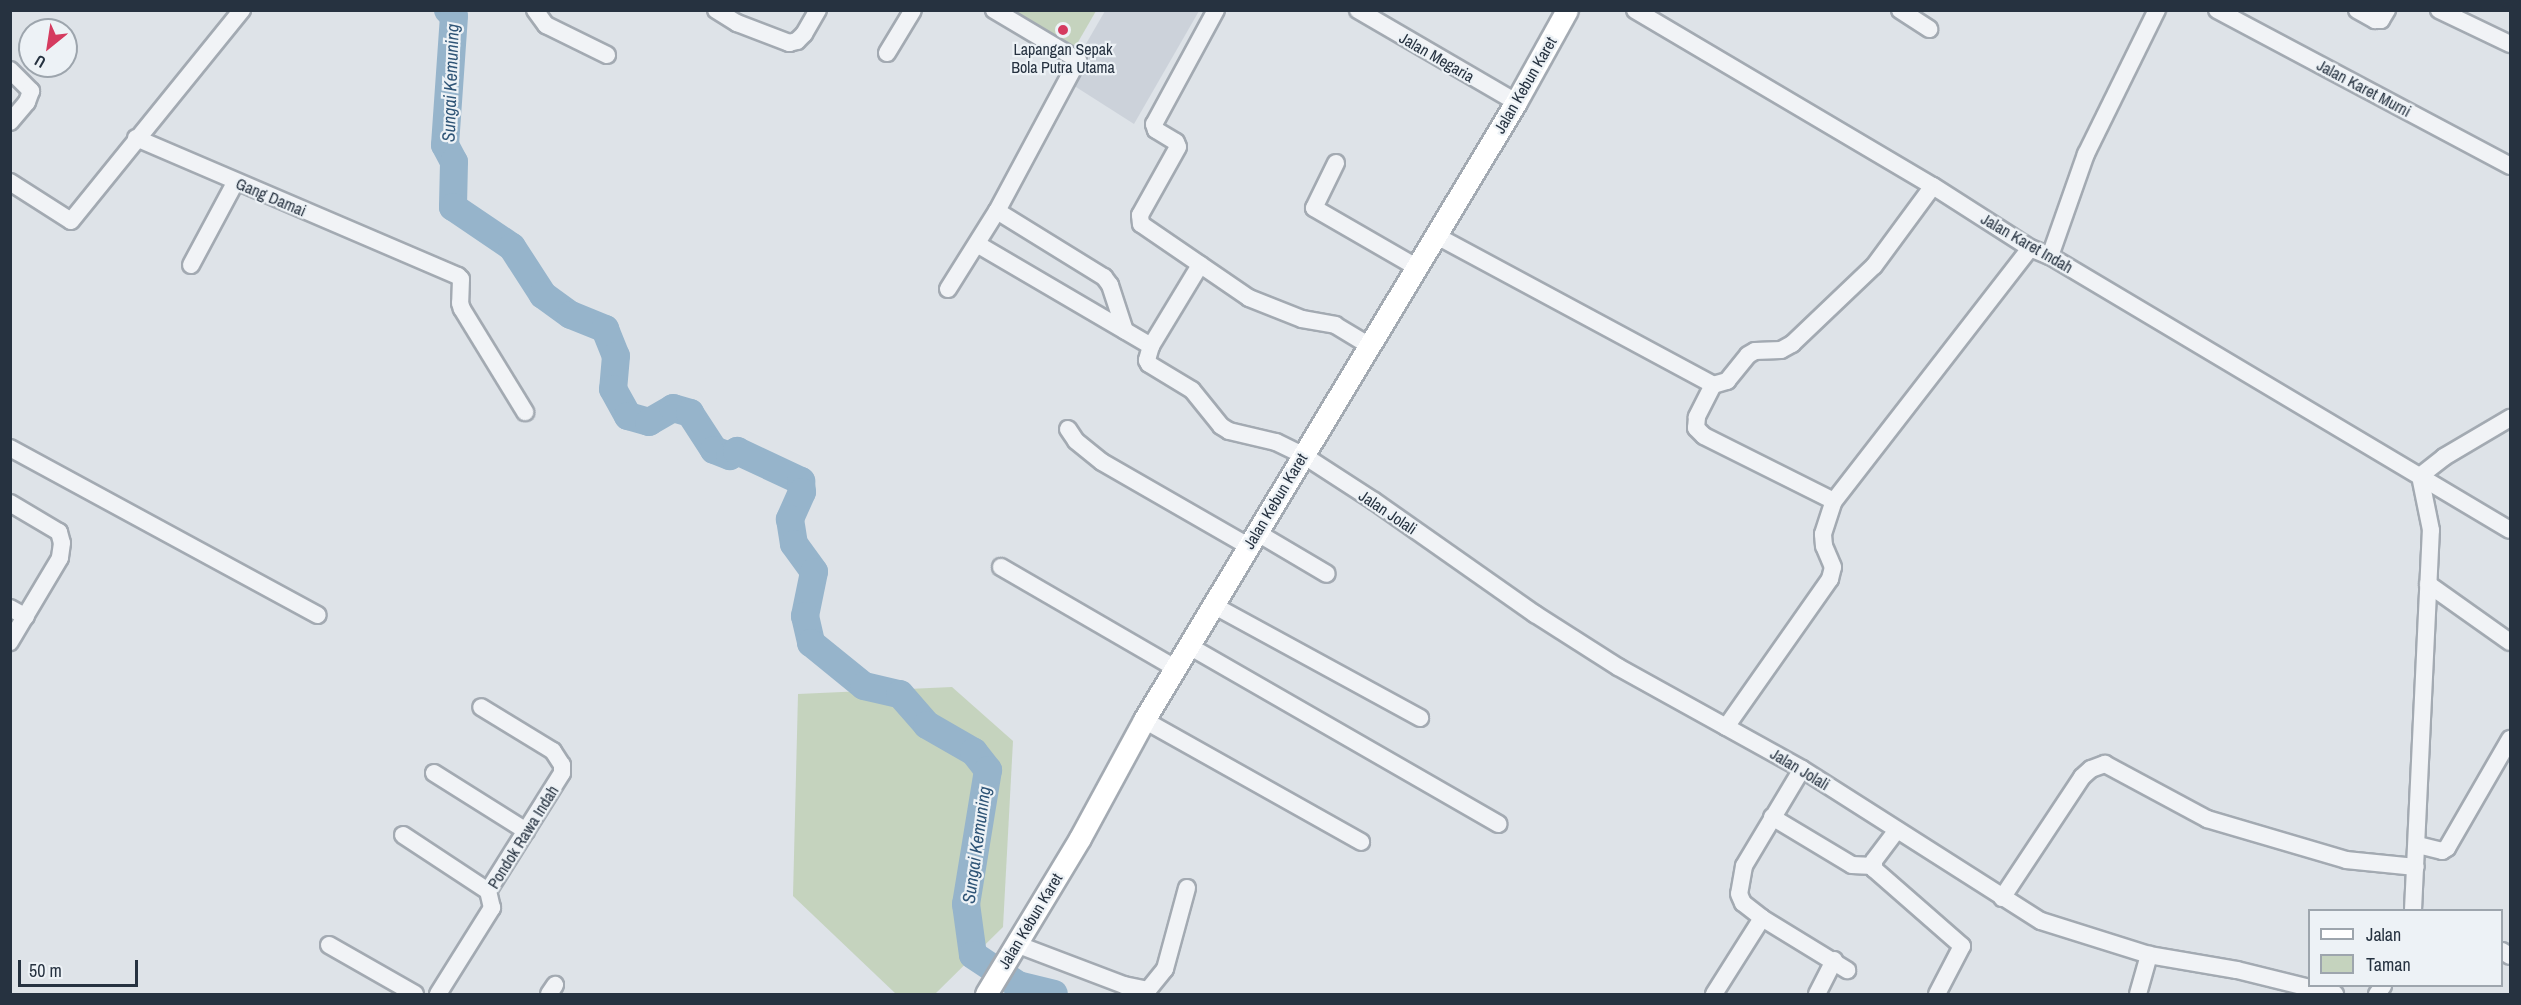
<!DOCTYPE html>
<html>
<head>
<meta charset="utf-8">
<style>
	body { margin:0 }
	#map { position:relative; width:2521px; height:1005px; overflow:hidden; background:#dee3e8; font-family:"Archivo Narrow",sans-serif }
	div>[style] { position:absolute }
	.built>* { inset:0; background:#ccd2da }
	.green>* { inset:0; background:#c5d3be }
	.river>* { height:28px; margin:-14px; padding:0 14px; transform-origin:14px; border-radius:14px; background:#96b4cb }
	.roads { filter:drop-shadow(2px 0 #a3aab2) drop-shadow(-2px 0 #a3aab2) drop-shadow(0 2px #a3aab2) drop-shadow(0 -2px #a3aab2) }
	.minor>* { height:16px; margin:-8px; padding:0 8px; transform-origin:8px; border-radius:8px; background:#f1f3f6 }
	.major>* { height:21px; margin:-10.5px; padding:0 10.5px; transform-origin:10.5px; border-radius:10.5px; background:#fff }
	.dots>* { width:16px; height:16px; translate:-50% -50%; box-sizing:border-box; border:3px solid #edf2f6; border-radius:50% }
	span { translate:-50% -50%; white-space:nowrap; text-align:center; line-height:1.15; -webkit-text-stroke:4.5px #edf2f6; paint-order:stroke }
	.poi-label { font-size:16px; color:#263240 }
	.street-label { font-size:16px; color:#263240 }
	.water-label { font-size:18px; color:#2e5476; font-style:italic }
	.frame { position:absolute; inset:0; border:12px solid #263240; pointer-events:none }
	.legend { position:absolute; left:2308px; top:909px; width:195px; height:78px; box-sizing:border-box; background:#edf2f6; border:2px solid #9da5ad; margin:0; padding:8px 10px; list-style:none; font-size:18px; color:#263240 }
	.legend li { display:flex; align-items:center; gap:12px; height:30px }
	.legend b { width:30px; border:2px solid #9da5ad }
	.north { position:absolute; left:18px; top:18px; width:60px; height:60px; box-sizing:border-box; background:#edf2f6; border:2px solid #9da5ad; border-radius:50%; rotate:210deg; font-size:16px; font-weight:700; line-height:24px; text-align:center; color:#263240 }
	.north::after { content:''; display:block; margin:auto; width:21px; height:27px; background:#d53b5f; clip-path:polygon(50% 0,100% 100%,50% 72%,0 100%) }
	.scale { position:absolute; left:18px; top:960px; width:120px; height:27px; box-sizing:border-box; border:3px solid #263240; border-top:0; padding-left:8px; font-size:18px; line-height:21px; white-space:nowrap; color:#263240; -webkit-text-stroke:4px #edf2f6; paint-order:stroke }
</style>
</head>
<body>
<div id="map">
	<div class="built">
		<i style="clip-path:polygon(1105px 11px,1199px 11px,1134px 124px,1065px 80px)"></i>
	</div>
	<div class="green">
		<i style="clip-path:polygon(1010px 11px,1096px 11px,1074px 49px)"></i>
		<i style="clip-path:polygon(952px 687px,1013px 741px,1003px 927px,935px 994px,896px 994px,793px 896px,798px 694px)"></i>
	</div>
	<div class="river">
		<i style="left:448px;top:10px;width:8px;rotate:45deg"></i>
		<i style="left:454px;top:16px;width:129px;rotate:94deg"></i>
		<i style="left:445px;top:145px;width:19px;rotate:62deg"></i>
		<i style="left:454px;top:162px;width:45px;rotate:91.3deg"></i>
		<i style="left:453px;top:207px;width:71px;rotate:34.1deg"></i>
		<i style="left:512px;top:247px;width:57px;rotate:57.1deg"></i>
		<i style="left:543px;top:295px;width:34px;rotate:36deg"></i>
		<i style="left:571px;top:315px;width:37px;rotate:22deg"></i>
		<i style="left:605px;top:329px;width:29px;rotate:68deg"></i>
		<i style="left:616px;top:356px;width:33px;rotate:95deg"></i>
		<i style="left:613px;top:389px;width:31px;rotate:61deg"></i>
		<i style="left:628px;top:416px;width:22px;rotate:16deg"></i>
		<i style="left:649px;top:422px;width:28px;rotate:-30deg"></i>
		<i style="left:673px;top:408px;width:18px;rotate:16deg"></i>
		<i style="left:690px;top:413px;width:44px;rotate:57deg"></i>
		<i style="left:714px;top:450px;width:17px;rotate:21deg"></i>
		<i style="left:730px;top:456px;width:9px;rotate:-36deg"></i>
		<i style="left:737px;top:451px;width:71px;rotate:25.1deg"></i>
		<i style="left:801px;top:481px;width:11px;rotate:85deg"></i>
		<i style="left:802px;top:492px;width:30px;rotate:114deg"></i>
		<i style="left:790px;top:519px;width:25px;rotate:81deg"></i>
		<i style="left:794px;top:544px;width:34px;rotate:54deg"></i>
		<i style="left:814px;top:572px;width:45px;rotate:101.6deg"></i>
		<i style="left:805px;top:616px;width:28px;rotate:77deg"></i>
		<i style="left:811px;top:643px;width:68px;rotate:39.1deg"></i>
		<i style="left:864px;top:686px;width:37px;rotate:13deg"></i>
		<i style="left:900px;top:694px;width:41px;rotate:48.9deg"></i>
		<i style="left:927px;top:725px;width:54px;rotate:29.9deg"></i>
		<i style="left:974px;top:752px;width:23px;rotate:52deg"></i>
		<i style="left:988px;top:770px;width:136px;rotate:99.3deg"></i>
		<i style="left:966px;top:904px;width:51px;rotate:82.2deg"></i>
		<i style="left:973px;top:955px;width:54px;rotate:33.7deg"></i>
		<i style="left:1018px;top:985px;width:37px;rotate:14deg"></i>
	</div>
	<div class="roads">
		<div class="minor">
			<i style="left:535px;top:10px;width:19px;rotate:54deg"></i>
			<i style="left:546px;top:25px;width:68px;rotate:26.2deg"></i>
			<i style="left:716px;top:10px;width:25px;rotate:32deg"></i>
			<i style="left:737px;top:23px;width:56px;rotate:21deg"></i>
			<i style="left:789px;top:43px;width:8px;rotate:-14deg"></i>
			<i style="left:797px;top:41px;width:10px;rotate:-45deg"></i>
			<i style="left:804px;top:34px;width:28px;rotate:-60deg"></i>
			<i style="left:1216px;top:10px;width:130px;rotate:118.5deg"></i>
			<i style="left:1154px;top:124px;width:6px;rotate:72deg"></i>
			<i style="left:1156px;top:130px;width:23px;rotate:31deg"></i>
			<i style="left:1176px;top:142px;width:5px;rotate:68deg"></i>
			<i style="left:1178px;top:147px;width:78px;rotate:119.2deg"></i>
			<i style="left:1140px;top:215px;width:9px;rotate:84deg"></i>
			<i style="left:1141px;top:224px;width:131px;rotate:34.4deg"></i>
			<i style="left:1249px;top:298px;width:57px;rotate:21.6deg"></i>
			<i style="left:1302px;top:319px;width:34px;rotate:10deg"></i>
			<i style="left:1335px;top:325px;width:39px;rotate:31deg"></i>
			<i style="left:1358px;top:10px;width:183px;rotate:30.2deg"></i>
			<i style="left:1635px;top:10px;width:346px;rotate:30.6deg"></i>
			<i style="left:1933px;top:186px;width:115px;rotate:32.6deg"></i>
			<i style="left:2030px;top:248px;width:22px;rotate:22deg"></i>
			<i style="left:2050px;top:256px;width:535px;rotate:30.78deg"></i>
			<i style="left:1900px;top:10px;width:35px;rotate:33deg"></i>
			<i style="left:2217px;top:10px;width:332px;rotate:28deg"></i>
			<i style="left:2357px;top:10px;width:21px;rotate:29deg"></i>
			<i style="left:2375px;top:20px;width:6px"></i>
			<i style="left:2381px;top:20px;width:12px;rotate:-59deg"></i>
			<i style="left:2439px;top:10px;width:79px;rotate:25.6deg"></i>
			<i style="left:887px;top:53px;width:50px;rotate:-58.8deg"></i>
			<i style="left:10px;top:70px;width:30px;rotate:45deg"></i>
			<i style="left:31px;top:91px;width:12px;rotate:110deg"></i>
			<i style="left:27px;top:102px;width:26px;rotate:130deg"></i>
			<i style="left:136px;top:138px;width:350px;rotate:23.2deg"></i>
			<i style="left:458px;top:276px;width:4px;rotate:45deg"></i>
			<i style="left:461px;top:279px;width:24px;rotate:92deg"></i>
			<i style="left:460px;top:303px;width:6px;rotate:72deg"></i>
			<i style="left:462px;top:309px;width:121px;rotate:58.5deg"></i>
			<i style="left:1336px;top:163px;width:50px;rotate:116.1deg"></i>
			<i style="left:1314px;top:208px;width:118px;rotate:30deg"></i>
			<i style="left:10px;top:182px;width:72px;rotate:32.6deg"></i>
			<i style="left:71px;top:221px;width:272px;rotate:-51deg"></i>
			<i style="left:997px;top:211px;width:126px;rotate:31.7deg"></i>
			<i style="left:1104px;top:277px;width:10px;rotate:53deg"></i>
			<i style="left:1110px;top:285px;width:48px;rotate:71.9deg"></i>
			<i style="left:1435px;top:235px;width:316px;rotate:28.3deg"></i>
			<i style="left:1713px;top:385px;width:36px;rotate:117deg"></i>
			<i style="left:1697px;top:417px;width:11px;rotate:95deg"></i>
			<i style="left:1696px;top:428px;width:11px;rotate:45deg"></i>
			<i style="left:1704px;top:436px;width:145px;rotate:26.6deg"></i>
			<i style="left:1834px;top:501px;width:320px;rotate:-52.2deg"></i>
			<i style="left:977px;top:244px;width:202px;rotate:30.4deg"></i>
			<i style="left:1151px;top:346px;width:15px;rotate:106deg"></i>
			<i style="left:1147px;top:360px;width:4px;rotate:63deg"></i>
			<i style="left:1149px;top:364px;width:50px;rotate:31.2deg"></i>
			<i style="left:1192px;top:390px;width:46px;rotate:51.1deg"></i>
			<i style="left:1221px;top:426px;width:9px;rotate:32deg"></i>
			<i style="left:1229px;top:431px;width:48px;rotate:13.2deg"></i>
			<i style="left:1276px;top:442px;width:30px;rotate:26deg"></i>
			<i style="left:1303px;top:455px;width:85px;rotate:32.9deg"></i>
			<i style="left:1374px;top:501px;width:197px;rotate:35.1deg"></i>
			<i style="left:1535px;top:614px;width:98px;rotate:32.6deg"></i>
			<i style="left:1618px;top:667px;width:210px;rotate:29deg"></i>
			<i style="left:1802px;top:769px;width:283px;rotate:32.5deg"></i>
			<i style="left:2041px;top:921px;width:113px;rotate:17.5deg"></i>
			<i style="left:2149px;top:955px;width:89px;rotate:9.7deg"></i>
			<i style="left:2237px;top:970px;width:101px;rotate:13.8deg"></i>
			<i style="left:2050px;top:256px;width:108px;rotate:-70.6deg"></i>
			<i style="left:2086px;top:154px;width:161px;rotate:-63.8deg"></i>
			<i style="left:191px;top:265px;width:93px;rotate:-61.8deg"></i>
			<i style="left:948px;top:289px;width:92px;rotate:-57.9deg"></i>
			<i style="left:997px;top:211px;width:171px;rotate:-61.8deg"></i>
			<i style="left:1078px;top:60px;width:98px;rotate:-149.2deg"></i>
			<i style="left:1151px;top:346px;width:95px;rotate:-58.8deg"></i>
			<i style="left:1713px;top:385px;width:15px;rotate:-16deg"></i>
			<i style="left:1727px;top:381px;width:33px;rotate:-51deg"></i>
			<i style="left:1748px;top:355px;width:8px;rotate:-30deg"></i>
			<i style="left:1755px;top:351px;width:26px;rotate:-2deg"></i>
			<i style="left:1781px;top:350px;width:13px;rotate:-29deg"></i>
			<i style="left:1792px;top:344px;width:113px;rotate:-43.6deg"></i>
			<i style="left:1874px;top:266px;width:99px;rotate:-53.6deg"></i>
			<i style="left:1068px;top:429px;width:14px;rotate:56deg"></i>
			<i style="left:1076px;top:441px;width:33px;rotate:39deg"></i>
			<i style="left:1102px;top:462px;width:168px;rotate:29.9deg"></i>
			<i style="left:10px;top:448px;width:350px;rotate:28.5deg"></i>
			<i style="left:2420px;top:476px;width:31px;rotate:-38deg"></i>
			<i style="left:2444px;top:457px;width:77px;rotate:-30.6deg"></i>
			<i style="left:10px;top:503px;width:57px;rotate:30.6deg"></i>
			<i style="left:59px;top:532px;width:11px;rotate:75deg"></i>
			<i style="left:62px;top:543px;width:15px;rotate:98deg"></i>
			<i style="left:60px;top:558px;width:98px;rotate:120.8deg"></i>
			<i style="left:1256px;top:532px;width:82px;rotate:30.6deg"></i>
			<i style="left:1001px;top:567px;width:201px;rotate:30.1deg"></i>
			<i style="left:2428px;top:584px;width:100px;rotate:35.3deg"></i>
			<i style="left:1213px;top:605px;width:236px;rotate:28.6deg"></i>
			<i style="left:10px;top:608px;width:18px;rotate:29deg"></i>
			<i style="left:1189px;top:646px;width:357px;rotate:29.9deg"></i>
			<i style="left:1144px;top:720px;width:249px;rotate:29.3deg"></i>
			<i style="left:1726px;top:727px;width:181px;rotate:-54.9deg"></i>
			<i style="left:1830px;top:579px;width:12px;rotate:-76deg"></i>
			<i style="left:1833px;top:567px;width:23px;rotate:-113deg"></i>
			<i style="left:1824px;top:546px;width:12px;rotate:-95deg"></i>
			<i style="left:1823px;top:534px;width:35px;rotate:-72deg"></i>
			<i style="left:1802px;top:769px;width:113px;rotate:120.9deg"></i>
			<i style="left:1744px;top:866px;width:28px;rotate:100deg"></i>
			<i style="left:1739px;top:894px;width:10px;rotate:66deg"></i>
			<i style="left:1743px;top:903px;width:24px;rotate:38deg"></i>
			<i style="left:1762px;top:918px;width:100px;rotate:31.5deg"></i>
			<i style="left:434px;top:773px;width:109px;rotate:32.2deg"></i>
			<i style="left:1772px;top:817px;width:93px;rotate:31deg"></i>
			<i style="left:1852px;top:865px;width:21px;rotate:3deg"></i>
			<i style="left:1897px;top:830px;width:39px;rotate:127deg"></i>
			<i style="left:1874px;top:861px;width:8px;rotate:90deg"></i>
			<i style="left:1874px;top:869px;width:117px;rotate:41.2deg"></i>
			<i style="left:1962px;top:946px;width:54px;rotate:117.5deg"></i>
			<i style="left:403px;top:835px;width:102px;rotate:33.4deg"></i>
			<i style="left:2418px;top:845px;width:25px;rotate:14deg"></i>
			<i style="left:2442px;top:851px;width:6px;rotate:-31deg"></i>
			<i style="left:2447px;top:848px;width:126px;rotate:-60deg"></i>
			<i style="left:2002px;top:898px;width:145px;rotate:-56.5deg"></i>
			<i style="left:2082px;top:777px;width:12px;rotate:-42deg"></i>
			<i style="left:2091px;top:769px;width:15px;rotate:-20deg"></i>
			<i style="left:2105px;top:764px;width:116px;rotate:28.3deg"></i>
			<i style="left:2207px;top:819px;width:145px;rotate:16.4deg"></i>
			<i style="left:2346px;top:860px;width:70px;rotate:5.7deg"></i>
			<i style="left:2413px;top:910px;width:380px;rotate:-87.3deg"></i>
			<i style="left:2431px;top:530px;width:55px;rotate:-101.5deg"></i>
			<i style="left:1016px;top:944px;width:116px;rotate:20.8deg"></i>
			<i style="left:1124px;top:985px;width:25px;rotate:12deg"></i>
			<i style="left:1148px;top:990px;width:27px;rotate:-51deg"></i>
			<i style="left:1165px;top:969px;width:84px;rotate:-74.8deg"></i>
			<i style="left:329px;top:945px;width:99px;rotate:29.7deg"></i>
			<i style="left:2502px;top:951px;width:9px;rotate:32deg"></i>
			<i style="left:438px;top:994px;width:102px;rotate:-57.9deg"></i>
			<i style="left:492px;top:908px;width:17px;rotate:-103deg"></i>
			<i style="left:488px;top:891px;width:139px;rotate:-57.9deg"></i>
			<i style="left:562px;top:773px;width:8px;rotate:-90deg"></i>
			<i style="left:562px;top:765px;width:17px;rotate:-123deg"></i>
			<i style="left:553px;top:751px;width:84px;rotate:-148.6deg"></i>
			<i style="left:549px;top:994px;width:11px;rotate:-56deg"></i>
			<i style="left:1714px;top:994px;width:90px;rotate:-57.7deg"></i>
			<i style="left:1817px;top:994px;width:38px;rotate:-63deg"></i>
			<i style="left:2138px;top:994px;width:41px;rotate:-74.2deg"></i>
			<i style="left:2377px;top:994px;width:10px;rotate:-53deg"></i>
		</div>
		<div class="major">
			<i style="left:986px;top:994px;width:182px;rotate:-58.9deg"></i>
			<i style="left:1080px;top:838px;width:134px;rotate:-61.5deg"></i>
			<i style="left:1144px;top:720px;width:721px;rotate:-58.95deg"></i>
			<i style="left:1516px;top:102px;width:105px;rotate:-61deg"></i>
		</div>
	</div>
	<div class="dots">
		<i style="left:1063px;top:30px;background:#d53b5f"></i>
	</div>
	<div class="poi-label">
		<span style="left:1063px;top:58px">Lapangan Sepak<br>Bola Putra Utama</span>
	</div>
	<div class="street-label">
		<span style="left:1437px;top:57px;rotate:30deg">Jalan Megaria</span>
		<span style="left:1525px;top:85px;rotate:-60deg">Jalan Kebun Karet</span>
		<span style="left:2364px;top:88px;rotate:28deg">Jalan Karet Murni</span>
		<span style="left:271px;top:197px;rotate:23deg">Gang Damai</span>
		<span style="left:2027px;top:243px;rotate:30deg">Jalan Karet Indah</span>
		<span style="left:1275px;top:501px;rotate:-59deg">Jalan Kebun Karet</span>
		<span style="left:1388px;top:512px;rotate:34deg">Jalan Jolali</span>
		<span style="left:1800px;top:769px;rotate:31deg">Jalan Jolali</span>
		<span style="left:523px;top:837px;rotate:-58deg">Pondok Rawa Indah</span>
		<span style="left:1030px;top:921px;rotate:-59deg">Jalan Kebun Karet</span>
	</div>
	<div class="water-label">
		<span style="left:451px;top:83px;rotate:-88deg">Sungai Kemuning</span>
		<span style="left:977px;top:845px;rotate:-82deg">Sungai Kemuning</span>
	</div>
	<div class="frame"></div>
	<ul class="legend">
	<li><b style="height:8px;background:#fff"></b>Jalan</li>
	<li><b style="height:16px;background:#c5d3be"></b>Taman</li>
	</ul>
	<div class="north">U</div>
	<div class="scale">50 m</div>
</div>
</body>
</html>
